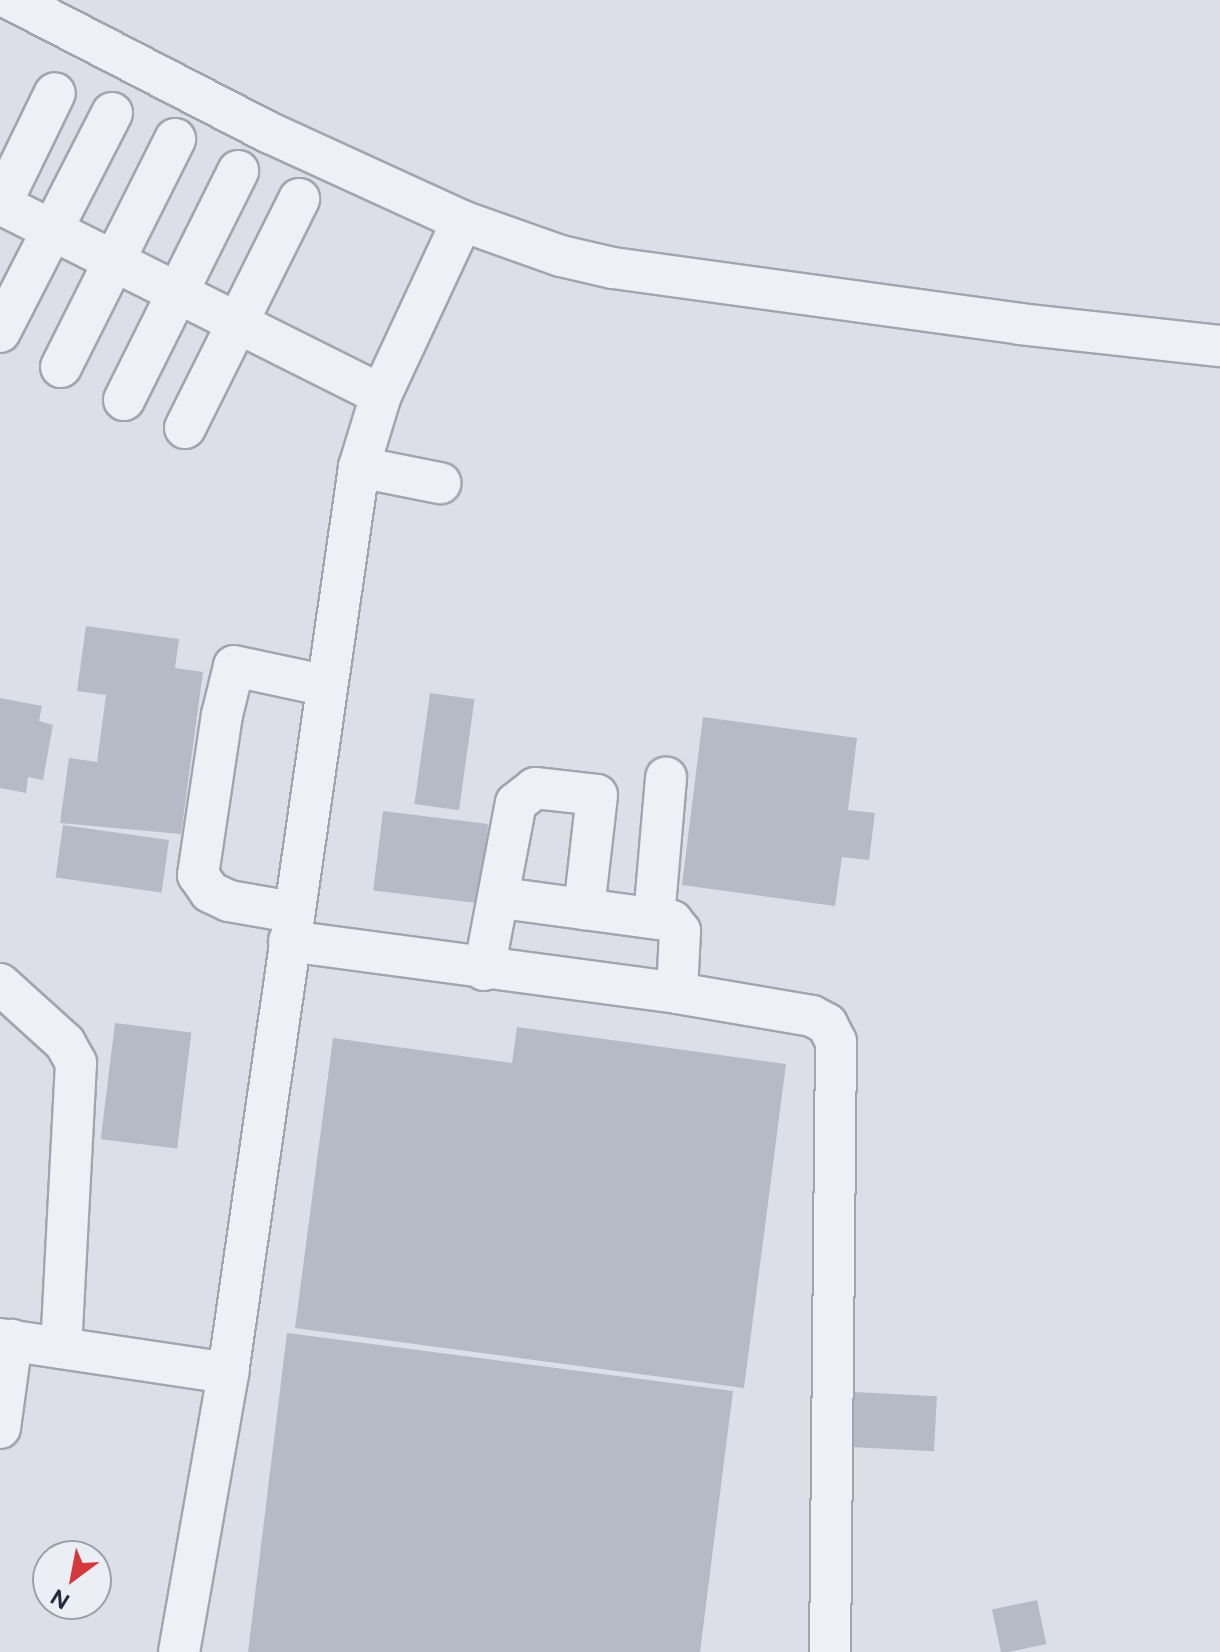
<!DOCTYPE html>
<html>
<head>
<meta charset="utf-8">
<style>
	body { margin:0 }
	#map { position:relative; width:1220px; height:1652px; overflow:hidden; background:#dcdfe7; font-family:Figtree,sans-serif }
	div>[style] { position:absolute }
	.building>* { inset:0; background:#b6bac7; transform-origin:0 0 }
	.roads { filter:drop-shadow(2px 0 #a1a5b1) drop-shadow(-2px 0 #a1a5b1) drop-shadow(0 2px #a1a5b1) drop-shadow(0 -2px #a1a5b1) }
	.minor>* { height:40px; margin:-20px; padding:0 20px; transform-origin:20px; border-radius:20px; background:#eff0f5 }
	span { translate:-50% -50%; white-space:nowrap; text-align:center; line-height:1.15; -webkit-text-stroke:8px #ebeef5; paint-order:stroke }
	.north { position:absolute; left:32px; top:1540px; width:80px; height:80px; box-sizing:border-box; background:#ebeef5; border:2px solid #9ca0ac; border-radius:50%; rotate:212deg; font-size:22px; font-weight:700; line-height:32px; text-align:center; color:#252b3e }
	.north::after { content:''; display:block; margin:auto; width:28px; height:36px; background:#d4393d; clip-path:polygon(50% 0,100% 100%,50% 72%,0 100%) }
</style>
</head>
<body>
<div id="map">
	<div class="building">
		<i style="clip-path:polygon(86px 626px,179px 639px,175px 668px,203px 672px,181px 834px,60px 823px,69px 758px,97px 762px,106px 695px,77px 691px)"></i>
		<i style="left:430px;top:693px;width:45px;height:112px;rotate:8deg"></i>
		<i style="clip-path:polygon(0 698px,42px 706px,39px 721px,53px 725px,43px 780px,28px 777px,26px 793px,0 788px)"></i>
		<i style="clip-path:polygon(703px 717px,857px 738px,848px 810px,875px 813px,869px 860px,842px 857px,835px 906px,682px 885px)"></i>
		<i style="left:383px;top:811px;width:106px;height:80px;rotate:7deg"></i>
		<i style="left:63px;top:825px;width:107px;height:53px;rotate:8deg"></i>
		<i style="left:115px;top:1023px;width:77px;height:117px;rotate:7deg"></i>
		<i style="clip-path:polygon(517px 1027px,786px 1064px,744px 1388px,295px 1328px,333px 1038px,512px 1063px)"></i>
		<i style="clip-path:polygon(287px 1333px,733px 1391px,700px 1652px,248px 1652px)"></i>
		<i style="left:854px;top:1392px;width:83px;height:55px;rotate:3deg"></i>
		<i style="left:1037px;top:1600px;width:45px;height:46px;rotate:78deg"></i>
	</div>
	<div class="roads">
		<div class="minor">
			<i style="left:12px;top:0;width:290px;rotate:27.3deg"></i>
			<i style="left:270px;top:133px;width:211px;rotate:24.6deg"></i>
			<i style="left:462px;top:221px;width:105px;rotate:19.5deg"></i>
			<i style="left:561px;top:256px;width:53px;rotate:13deg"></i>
			<i style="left:613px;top:268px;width:411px;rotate:7.8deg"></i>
			<i style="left:1020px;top:324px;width:201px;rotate:6.3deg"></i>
			<i style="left:0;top:204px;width:426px;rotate:26.6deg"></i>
			<i style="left:1px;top:204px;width:123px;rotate:-64.1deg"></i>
			<i style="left:0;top:332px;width:246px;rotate:-62.9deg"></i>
			<i style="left:61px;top:367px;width:255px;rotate:-63.4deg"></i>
			<i style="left:124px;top:400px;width:256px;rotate:-63.5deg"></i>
			<i style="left:185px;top:428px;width:256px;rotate:-63.5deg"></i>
			<i style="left:359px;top:467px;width:83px;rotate:11.2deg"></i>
			<i style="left:502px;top:898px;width:172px;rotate:7.7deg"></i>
			<i style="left:672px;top:921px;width:13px;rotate:51deg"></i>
			<i style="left:680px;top:931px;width:62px;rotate:92.8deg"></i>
			<i style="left:292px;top:912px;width:64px;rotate:-170.1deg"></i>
			<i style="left:229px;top:901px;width:21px;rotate:-155deg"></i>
			<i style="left:210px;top:892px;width:21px;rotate:-125deg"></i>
			<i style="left:198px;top:875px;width:162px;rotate:-81.5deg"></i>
			<i style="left:222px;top:715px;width:50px;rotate:-76.2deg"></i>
			<i style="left:234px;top:666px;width:95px;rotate:12.1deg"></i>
			<i style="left:654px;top:918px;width:141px;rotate:-85.1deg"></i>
			<i style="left:289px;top:941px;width:391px;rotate:7.6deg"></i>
			<i style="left:677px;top:993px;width:137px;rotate:9.7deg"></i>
			<i style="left:812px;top:1016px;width:17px;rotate:28deg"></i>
			<i style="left:827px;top:1024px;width:20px;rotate:63deg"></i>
			<i style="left:836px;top:1042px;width:610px;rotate:90.56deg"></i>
			<i style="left:484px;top:970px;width:170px;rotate:-79.2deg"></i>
			<i style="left:516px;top:803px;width:24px;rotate:-38deg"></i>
			<i style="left:535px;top:788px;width:62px;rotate:6.4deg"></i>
			<i style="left:597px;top:795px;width:115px;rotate:96.5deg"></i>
			<i style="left:0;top:984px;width:88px;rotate:42.2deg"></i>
			<i style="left:65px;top:1043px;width:23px;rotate:61deg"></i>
			<i style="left:76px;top:1063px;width:285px;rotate:93deg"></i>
			<i style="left:0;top:1339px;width:231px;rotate:8.5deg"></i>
			<i style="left:0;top:1428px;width:89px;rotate:-82.2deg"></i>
			<i style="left:179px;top:1652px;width:283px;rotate:-80deg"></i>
			<i style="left:228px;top:1373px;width:915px;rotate:-81.77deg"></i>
			<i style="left:359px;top:467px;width:75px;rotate:-73deg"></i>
			<i style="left:381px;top:395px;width:192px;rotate:-65deg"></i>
		</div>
	</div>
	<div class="north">N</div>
</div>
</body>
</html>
